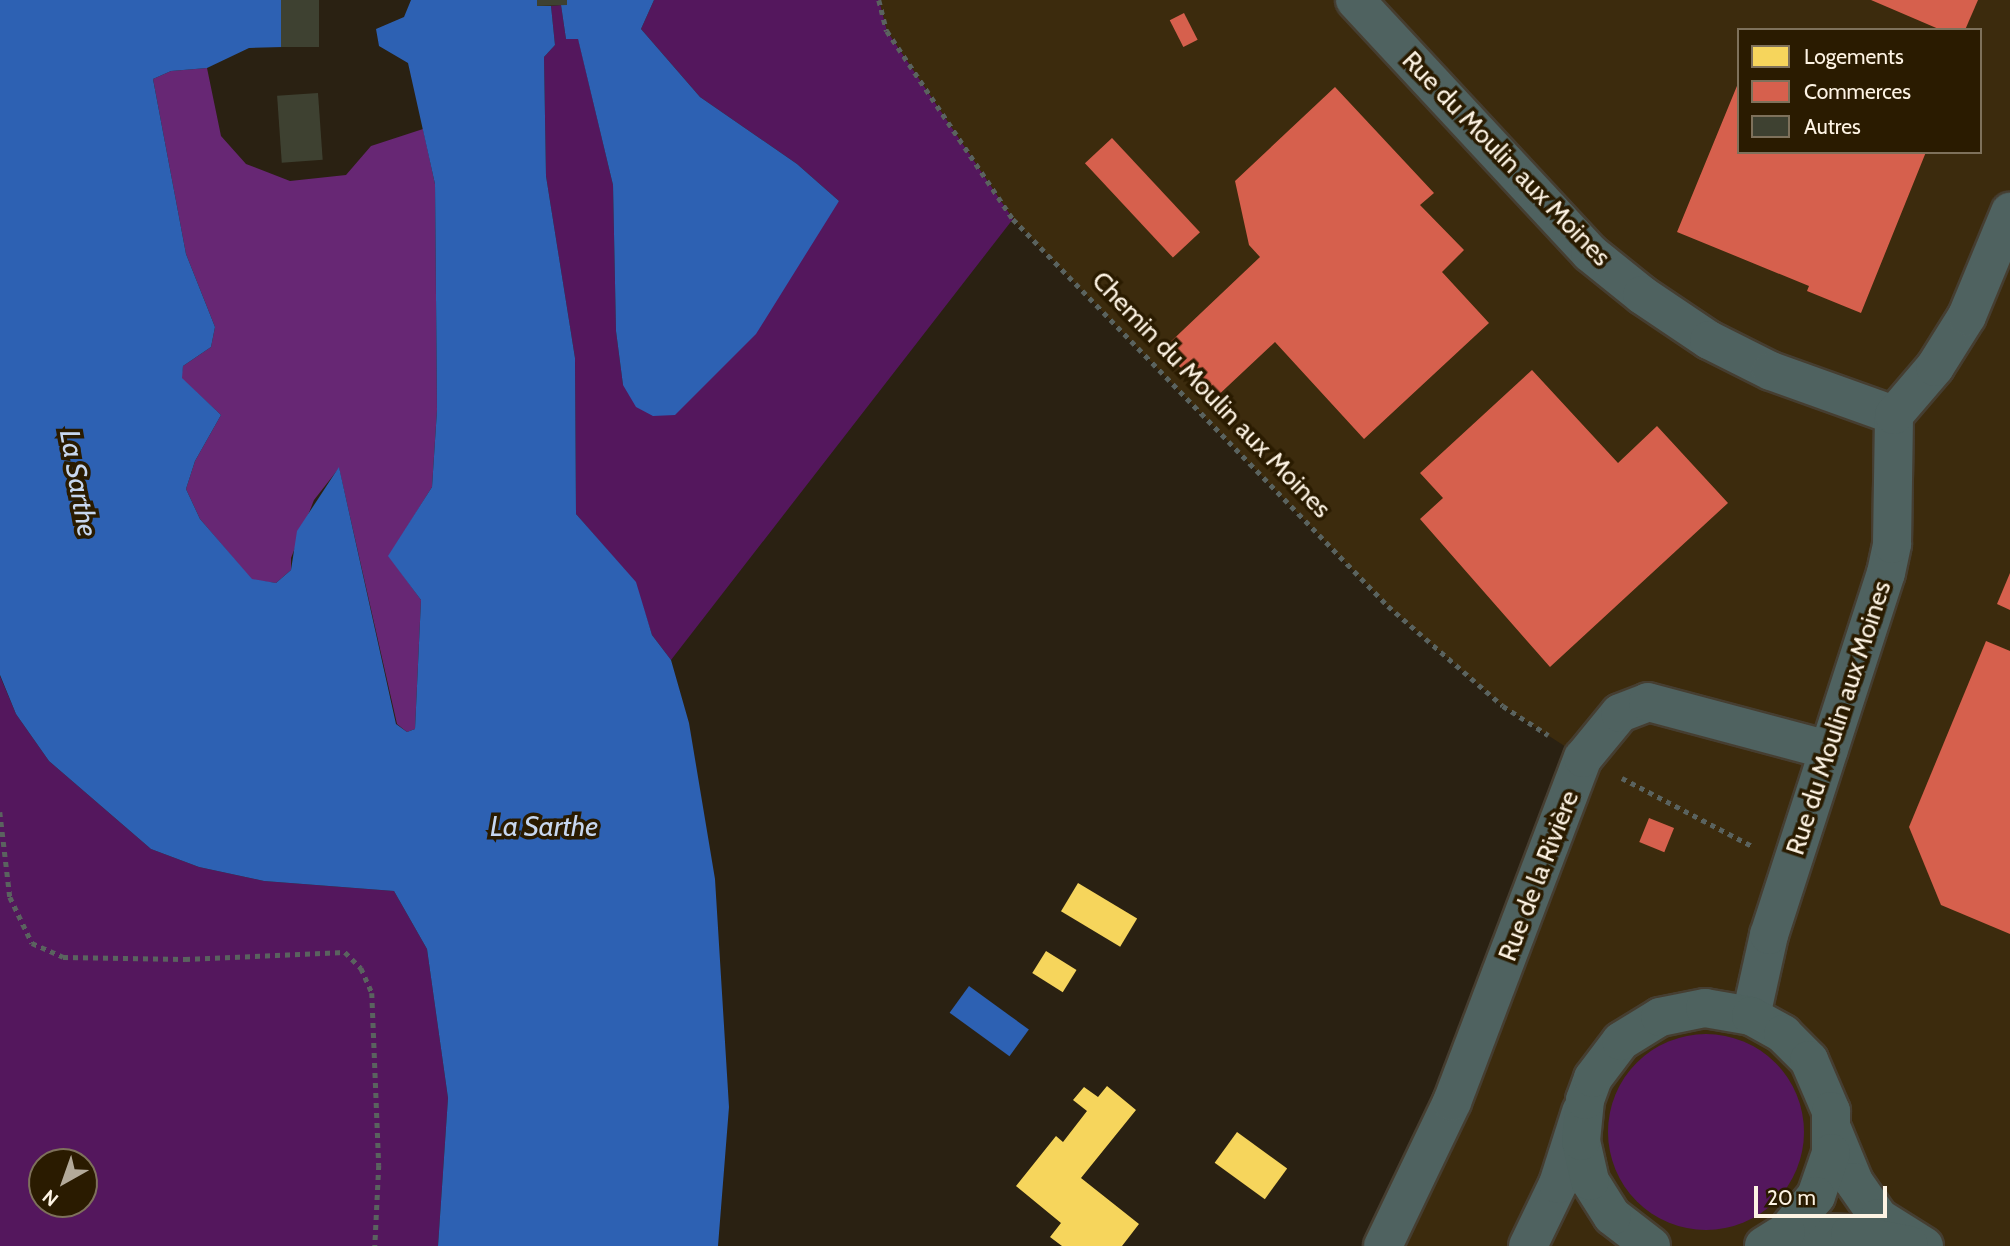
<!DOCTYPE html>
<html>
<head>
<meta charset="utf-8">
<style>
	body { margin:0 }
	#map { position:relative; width:2010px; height:1246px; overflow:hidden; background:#2a2112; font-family:Cabin,sans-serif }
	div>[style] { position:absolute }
	.built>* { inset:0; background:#3c2b0d }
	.green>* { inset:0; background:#54175d }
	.round { border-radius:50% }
	.forest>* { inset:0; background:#672774 }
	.water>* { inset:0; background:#2d61b3; transform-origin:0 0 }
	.homes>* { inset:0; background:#f6d55c; transform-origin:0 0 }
	.shops>* { inset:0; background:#d6604d; transform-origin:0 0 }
	.building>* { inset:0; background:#3e4131; transform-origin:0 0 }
	.path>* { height:4.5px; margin-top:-2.25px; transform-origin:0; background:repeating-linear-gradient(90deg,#5a635f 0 5px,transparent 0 10px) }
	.roads { filter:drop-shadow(2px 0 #463e31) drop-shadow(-2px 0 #463e31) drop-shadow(0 2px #463e31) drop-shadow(0 -2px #463e31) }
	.street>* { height:38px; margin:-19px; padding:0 19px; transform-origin:19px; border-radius:19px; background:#4f6260 }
	.secondary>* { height:38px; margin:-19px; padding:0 19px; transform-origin:19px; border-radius:19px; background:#4e625f }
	span { translate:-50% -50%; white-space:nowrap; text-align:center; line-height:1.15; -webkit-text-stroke:7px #2a1b00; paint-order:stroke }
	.street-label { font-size:26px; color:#fdf3e3 }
	.water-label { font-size:28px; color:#c7d7ef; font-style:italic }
	.legend { position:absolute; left:1737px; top:28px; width:245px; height:126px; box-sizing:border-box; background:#2a1b00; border:2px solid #7e715b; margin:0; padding:9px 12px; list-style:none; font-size:21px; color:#fdf3e3 }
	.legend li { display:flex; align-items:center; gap:14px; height:35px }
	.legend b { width:35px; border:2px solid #7e715b }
	.north { position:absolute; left:28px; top:1148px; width:70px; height:70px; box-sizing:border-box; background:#2a1b00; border:2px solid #7e715b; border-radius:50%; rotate:220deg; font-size:19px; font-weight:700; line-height:28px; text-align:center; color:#fdf3e3 }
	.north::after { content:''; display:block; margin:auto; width:24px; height:32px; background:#b3aa9a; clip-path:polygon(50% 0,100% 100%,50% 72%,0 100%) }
	.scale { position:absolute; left:1754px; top:1186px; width:133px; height:32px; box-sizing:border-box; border:4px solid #fdf3e3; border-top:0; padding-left:9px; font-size:21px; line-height:24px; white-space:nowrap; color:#fdf3e3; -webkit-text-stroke:5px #2a1b00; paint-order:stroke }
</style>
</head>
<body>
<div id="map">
	<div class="built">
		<i style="clip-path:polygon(evenodd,879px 0,2010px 0,2010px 1246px,1379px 1246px,1583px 758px,1503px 706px,1388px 606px,1013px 219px,887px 31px,879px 0,1739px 30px,1980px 30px,1980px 152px,1739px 152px,1739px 30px)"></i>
	</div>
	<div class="green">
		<i style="clip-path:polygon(654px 0,879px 0,887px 31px,1013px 219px,671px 660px,652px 635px,635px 582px,576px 514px,575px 358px,546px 176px,544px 57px,555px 45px,551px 6px,561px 5px,566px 39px,578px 38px,613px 185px,616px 331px,623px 385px,839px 201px,797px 164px,700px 97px,641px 29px)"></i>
		<i style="clip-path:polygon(evenodd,0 676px,16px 714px,49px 761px,151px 849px,199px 867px,264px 881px,394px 891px,427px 949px,448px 1098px,438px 1246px,0 1246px,0 676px,42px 1162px,84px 1162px,84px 1204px,42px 1204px,42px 1162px)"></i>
		<i class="round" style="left:1608px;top:1034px;width:196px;height:196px"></i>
	</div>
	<div class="forest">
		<i style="clip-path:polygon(207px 68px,221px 136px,246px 164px,290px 181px,346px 175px,371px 146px,423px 129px,435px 184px,437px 410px,432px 487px,389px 556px,421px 600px,415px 729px,407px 732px,397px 724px,339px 468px,314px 500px,291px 558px,291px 570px,276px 583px,252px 580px,200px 519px,186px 489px,195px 461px,221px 415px,181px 378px,183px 366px,211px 347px,215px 327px,186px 254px,153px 79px,171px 71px)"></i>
	</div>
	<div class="water">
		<i style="clip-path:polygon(0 0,281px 0,283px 47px,249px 48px,207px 68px,171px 71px,153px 79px,186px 254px,215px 327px,211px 347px,183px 366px,182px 378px,221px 415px,195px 461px,186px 489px,200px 519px,252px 579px,276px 583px,291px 570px,297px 531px,339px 467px,396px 724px,407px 732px,415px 729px,421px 600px,388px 556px,432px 487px,437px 410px,435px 184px,408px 63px,379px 46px,376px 29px,404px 17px,411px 0,537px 0,538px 6px,551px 6px,555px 45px,544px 57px,546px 176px,575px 358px,576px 514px,636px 582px,652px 635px,671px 660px,689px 723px,715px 879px,729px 1107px,718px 1246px,438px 1246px,448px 1098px,427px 949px,394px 891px,264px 881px,199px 867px,151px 849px,49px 761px,16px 714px,0 675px)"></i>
		<i style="clip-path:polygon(567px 0,654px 0,641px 29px,700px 97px,797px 164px,839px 201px,756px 334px,675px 415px,653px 416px,636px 407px,623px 385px,616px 331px,613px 185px,578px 39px,566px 39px,561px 5px,567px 5px)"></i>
		<i style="left:969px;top:986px;width:74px;height:33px;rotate:36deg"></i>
	</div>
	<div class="homes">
		<i style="left:1078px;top:883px;width:69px;height:33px;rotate:31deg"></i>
		<i style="left:1046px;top:951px;width:36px;height:26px;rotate:32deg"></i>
		<i style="clip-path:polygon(1107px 1086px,1136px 1110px,1081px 1178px,1139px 1224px,1122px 1246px,1062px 1246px,1050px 1237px,1061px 1223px,1016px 1186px,1056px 1136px,1063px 1142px,1087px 1111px,1073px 1100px,1084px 1087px,1098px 1097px)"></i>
		<i style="left:1237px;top:1132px;width:62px;height:38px;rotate:36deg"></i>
	</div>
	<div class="shops">
		<i style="clip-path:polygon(1871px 0,1978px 0,1965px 30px,1941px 30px)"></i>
		<i style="left:1184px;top:13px;width:30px;height:16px;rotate:63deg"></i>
		<i style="clip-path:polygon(1739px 81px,1739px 152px,1926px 152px,1861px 313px,1807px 291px,1809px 286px,1677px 232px)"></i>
		<i style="clip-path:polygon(1335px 87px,1434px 193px,1420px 205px,1464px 250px,1442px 272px,1489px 323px,1364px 439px,1275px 342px,1212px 401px,1163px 349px,1260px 257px,1249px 245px,1235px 181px)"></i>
		<i style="left:1112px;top:138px;width:129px;height:37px;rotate:47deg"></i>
		<i style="clip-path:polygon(1532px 370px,1618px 463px,1657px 426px,1728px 503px,1550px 667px,1420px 519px,1443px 498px,1420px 473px)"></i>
		<i style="clip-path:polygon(2010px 573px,2010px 610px,1997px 604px)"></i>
		<i style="clip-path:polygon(1986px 641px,2010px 651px,2010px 934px,1941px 905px,1909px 827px)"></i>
		<i style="left:1649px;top:818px;width:27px;height:26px;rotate:22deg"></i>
	</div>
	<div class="building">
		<i style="left:281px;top:0;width:38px;height:47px"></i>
		<i style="clip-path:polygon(537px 0,567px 0,567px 5px,537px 6px)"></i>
		<i style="left:318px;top:93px;width:67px;height:41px;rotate:86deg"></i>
	</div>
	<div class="path">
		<i style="left:879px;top:0;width:32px;rotate:76deg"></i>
		<i style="left:887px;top:31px;width:226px;rotate:56.2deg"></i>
		<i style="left:1013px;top:219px;width:539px;rotate:45.9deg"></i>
		<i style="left:1388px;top:606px;width:152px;rotate:41deg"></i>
		<i style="left:1503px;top:706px;width:54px;rotate:32.8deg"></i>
		<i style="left:1622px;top:778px;width:149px;rotate:27.6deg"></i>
		<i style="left:0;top:812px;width:86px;rotate:83.3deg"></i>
		<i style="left:10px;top:897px;width:51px;rotate:64.4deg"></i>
		<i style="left:32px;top:943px;width:34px;rotate:24deg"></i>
		<i style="left:63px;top:957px;width:122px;rotate:0.9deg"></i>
		<i style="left:185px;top:959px;width:160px;rotate:-2.5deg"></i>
		<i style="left:345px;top:952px;width:23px;rotate:45deg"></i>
		<i style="left:361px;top:968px;width:27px;rotate:66deg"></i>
		<i style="left:372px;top:993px;width:172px;rotate:87.7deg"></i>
		<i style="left:379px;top:1165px;width:81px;rotate:92.8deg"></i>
	</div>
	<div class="roads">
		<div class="street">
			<i style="left:1355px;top:0;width:345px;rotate:47.1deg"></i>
			<i style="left:1590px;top:253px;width:67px;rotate:38.9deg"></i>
			<i style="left:1642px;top:295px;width:81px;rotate:33.9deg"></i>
			<i style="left:1709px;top:340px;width:69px;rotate:26.6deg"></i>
			<i style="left:1771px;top:371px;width:131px;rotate:19.7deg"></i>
			<i style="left:1751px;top:1016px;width:83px;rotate:-77.5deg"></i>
			<i style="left:1769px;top:935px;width:380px;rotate:-72.1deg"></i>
			<i style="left:1886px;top:573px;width:30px;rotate:-78deg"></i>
			<i style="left:1892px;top:544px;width:129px;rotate:-89.1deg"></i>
			<i style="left:1894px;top:415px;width:63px;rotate:-49.5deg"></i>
			<i style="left:1935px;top:367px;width:60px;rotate:-57.9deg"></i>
			<i style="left:1967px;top:316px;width:113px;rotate:-67.5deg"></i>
			<i style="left:1383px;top:1246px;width:160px;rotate:-64.4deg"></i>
			<i style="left:1452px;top:1102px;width:368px;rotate:-69.2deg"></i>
			<i style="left:1583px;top:758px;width:58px;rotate:-50.6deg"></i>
			<i style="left:1620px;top:713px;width:30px;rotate:-21deg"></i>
			<i style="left:1648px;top:702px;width:187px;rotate:14.9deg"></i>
			<i style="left:1528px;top:1246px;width:69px;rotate:-64.2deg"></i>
			<i style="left:1558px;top:1184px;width:76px;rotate:-72.3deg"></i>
		</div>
		<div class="secondary">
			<i style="left:1833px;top:1131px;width:55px;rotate:67.6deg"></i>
			<i style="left:1854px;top:1182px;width:44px;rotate:55.2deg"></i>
			<i style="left:1879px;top:1218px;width:53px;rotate:31.9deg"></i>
			<i style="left:1786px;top:1232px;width:64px;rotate:1.8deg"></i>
			<i style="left:1850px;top:1234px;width:60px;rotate:10.6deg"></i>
			<i style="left:1651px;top:1246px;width:49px;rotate:-142.4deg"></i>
			<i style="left:1612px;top:1216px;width:41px;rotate:-122.2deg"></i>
			<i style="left:1590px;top:1181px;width:41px;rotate:-102.7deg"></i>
			<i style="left:1581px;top:1141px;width:41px;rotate:-84.4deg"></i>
			<i style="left:1585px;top:1100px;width:23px;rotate:-70deg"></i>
			<i style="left:1593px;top:1078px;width:46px;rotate:-52.9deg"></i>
			<i style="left:1621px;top:1041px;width:46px;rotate:-31.6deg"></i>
			<i style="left:1660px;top:1017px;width:46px;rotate:-11.3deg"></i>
			<i style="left:1705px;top:1008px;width:47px;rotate:9.9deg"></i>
			<i style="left:1751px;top:1016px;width:37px;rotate:29deg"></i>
			<i style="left:1783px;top:1034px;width:37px;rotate:45deg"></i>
			<i style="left:1809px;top:1060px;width:56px;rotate:66.7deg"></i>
			<i style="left:1831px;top:1111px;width:42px;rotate:90deg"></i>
			<i style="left:1831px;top:1153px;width:46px;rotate:109.2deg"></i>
			<i style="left:1816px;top:1196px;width:47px;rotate:129.8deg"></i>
			<i style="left:1786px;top:1232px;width:26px;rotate:148deg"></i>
		</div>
	</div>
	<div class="street-label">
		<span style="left:1506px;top:159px;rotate:46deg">Rue du Moulin aux Moines</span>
		<span style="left:1211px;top:395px;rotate:46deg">Chemin du Moulin aux Moines</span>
		<span style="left:1839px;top:718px;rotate:-72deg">Rue du Moulin aux Moines</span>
		<span style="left:1539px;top:876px;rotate:-69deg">Rue de la Rivière</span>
	</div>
	<div class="water-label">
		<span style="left:79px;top:483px;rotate:80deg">La Sarthe</span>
		<span style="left:544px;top:826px">La Sarthe</span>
	</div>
	<ul class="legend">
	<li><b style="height:19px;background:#f6d55c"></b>Logements</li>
	<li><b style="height:19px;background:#d6604d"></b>Commerces</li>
	<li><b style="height:19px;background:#3e4131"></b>Autres</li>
	</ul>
	<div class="north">N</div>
	<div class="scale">20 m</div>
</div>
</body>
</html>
